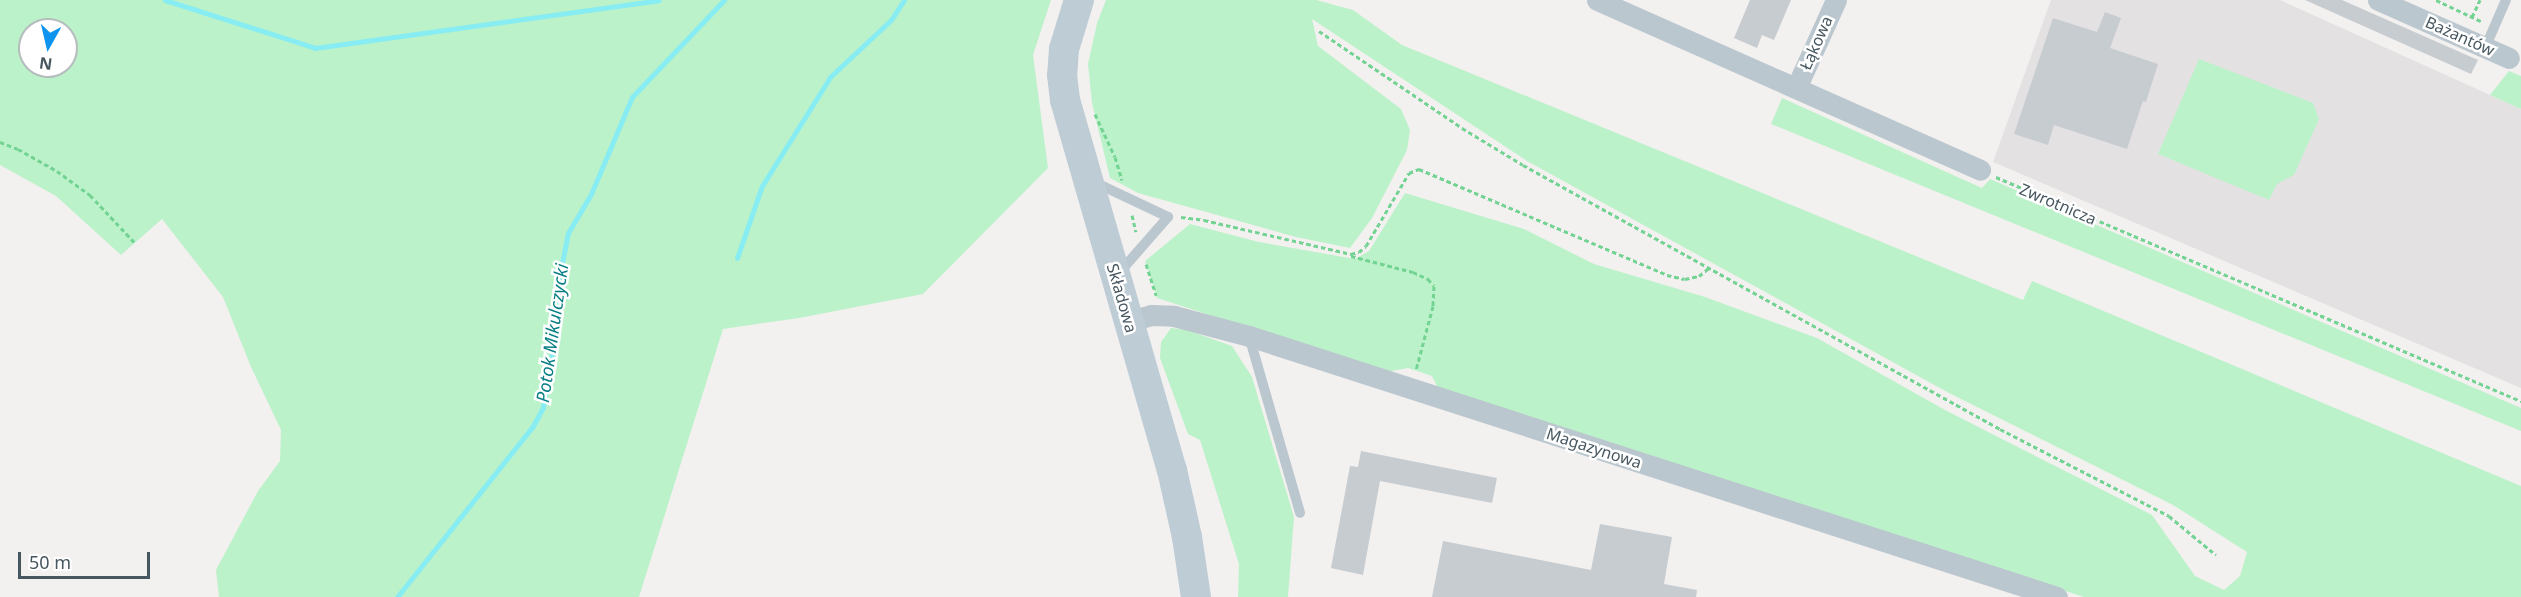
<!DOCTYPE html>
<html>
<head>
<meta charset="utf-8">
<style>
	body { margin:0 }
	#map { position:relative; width:2521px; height:597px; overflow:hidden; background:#f3f0f0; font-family:"Noto Sans",sans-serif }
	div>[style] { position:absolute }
	.education>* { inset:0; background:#e4e1e3 }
	.green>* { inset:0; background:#bcf2c9 }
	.stream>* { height:5px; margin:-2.5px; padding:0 2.5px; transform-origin:2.5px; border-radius:2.5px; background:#87edf2 }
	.building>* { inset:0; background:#c7ccd0 }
	.path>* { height:3px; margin-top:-1.5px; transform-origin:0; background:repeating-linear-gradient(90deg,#72d393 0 4.5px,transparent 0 7.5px) }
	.service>* { height:10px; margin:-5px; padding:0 5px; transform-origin:5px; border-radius:5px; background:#bbc7ce }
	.minor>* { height:21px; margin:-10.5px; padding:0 10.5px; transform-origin:10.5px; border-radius:10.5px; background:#bbc7ce }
	.secondary>* { height:30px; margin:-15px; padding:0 15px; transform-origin:15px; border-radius:15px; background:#bdccd5 }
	span { translate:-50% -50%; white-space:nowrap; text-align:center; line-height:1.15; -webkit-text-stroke:5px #fff; paint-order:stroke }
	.street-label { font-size:16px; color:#47575f }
	.water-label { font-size:18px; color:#077e84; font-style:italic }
	.north { position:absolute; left:18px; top:18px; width:60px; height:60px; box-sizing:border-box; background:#fff; border:2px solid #b5bcbf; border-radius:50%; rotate:188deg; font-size:16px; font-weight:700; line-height:24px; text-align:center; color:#47575f }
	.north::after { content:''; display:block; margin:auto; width:21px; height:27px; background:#0e94ef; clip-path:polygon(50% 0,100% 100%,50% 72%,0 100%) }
	.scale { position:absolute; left:18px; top:552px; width:132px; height:27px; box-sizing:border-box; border:3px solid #47575f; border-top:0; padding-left:8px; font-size:18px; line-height:21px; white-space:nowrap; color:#47575f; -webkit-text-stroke:4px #fff; paint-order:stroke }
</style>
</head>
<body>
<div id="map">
	<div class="education">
		<i style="clip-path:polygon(2051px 0,2280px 0,2521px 109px,2521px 388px,1993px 162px)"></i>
	</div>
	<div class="green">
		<i style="clip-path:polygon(evenodd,0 0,1051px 0,1033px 55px,1048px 168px,923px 294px,799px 318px,723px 329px,639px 597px,219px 597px,216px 570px,258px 491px,280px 461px,281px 430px,251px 367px,223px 297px,162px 219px,121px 255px,56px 196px,0 165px,0 0,30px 30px,66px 30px,66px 66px,30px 66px,30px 30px)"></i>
		<i style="clip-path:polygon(1106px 0,1316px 0,1353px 10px,1402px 45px,2023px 300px,2032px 281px,2521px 486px,2521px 597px,2084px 597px,1438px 388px,1432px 376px,1408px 368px,1386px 372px,1157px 298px,1145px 261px,1190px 224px,1259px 242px,1355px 259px,1369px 251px,1405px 193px,1524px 229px,1594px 264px,1705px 297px,1817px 338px,1945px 410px,2152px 515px,2195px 576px,2224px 590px,2240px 576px,2247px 552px,2173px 505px,1949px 393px,1527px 161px,1312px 19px,1318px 46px,1401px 109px,1410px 130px,1407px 150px,1372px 218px,1350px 248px,1296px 237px,1138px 193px,1110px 178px,1092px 103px,1088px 64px,1097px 23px)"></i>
		<i style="clip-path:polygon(2199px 59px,2313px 103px,2319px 119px,2294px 175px,2277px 184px,2269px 200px,2158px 154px)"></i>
		<i style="clip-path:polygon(2509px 71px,2521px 76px,2521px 109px,2490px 95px)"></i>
		<i style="clip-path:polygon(1782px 98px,1982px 188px,1990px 179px,2521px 408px,2521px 431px,1771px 124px)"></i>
		<i style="clip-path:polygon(1171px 328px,1187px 330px,1232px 346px,1252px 377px,1294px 517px,1288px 597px,1238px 597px,1239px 564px,1200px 440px,1188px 434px,1160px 358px,1161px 342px)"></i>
	</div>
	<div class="stream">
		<i style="left:165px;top:0;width:157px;rotate:17.7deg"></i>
		<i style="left:315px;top:48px;width:347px;rotate:-7.9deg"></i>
		<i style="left:737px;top:258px;width:76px;rotate:-70.9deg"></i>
		<i style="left:762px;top:186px;width:128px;rotate:-58deg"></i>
		<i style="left:830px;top:77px;width:83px;rotate:-43.1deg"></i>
		<i style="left:891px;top:20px;width:24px;rotate:-57deg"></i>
		<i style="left:397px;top:597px;width:218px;rotate:-51.5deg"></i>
		<i style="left:533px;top:426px;width:21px;rotate:-62deg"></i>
		<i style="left:543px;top:407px;width:67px;rotate:-80.5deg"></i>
		<i style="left:554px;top:341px;width:42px;rotate:-88.6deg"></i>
		<i style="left:555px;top:299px;width:67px;rotate:-78.9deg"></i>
		<i style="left:568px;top:233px;width:45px;rotate:-59.5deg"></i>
		<i style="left:591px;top:194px;width:105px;rotate:-67.1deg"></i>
		<i style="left:632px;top:97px;width:134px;rotate:-46.5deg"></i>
	</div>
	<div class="building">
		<i style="clip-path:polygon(1750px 0,1791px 0,1774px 40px,1762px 35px,1757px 48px,1734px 38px)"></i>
		<i style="clip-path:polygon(2305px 0,2342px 0,2478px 60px,2471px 74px)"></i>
		<i style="clip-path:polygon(2105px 12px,2121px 18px,2110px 48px,2158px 64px,2146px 102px,2143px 101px,2127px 149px,2054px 125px,2048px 145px,2014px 134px,2053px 18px,2097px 32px)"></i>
		<i style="clip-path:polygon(1361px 451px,1497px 478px,1492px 503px,1380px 481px,1363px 575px,1331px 568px,1350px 466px,1358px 467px)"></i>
		<i style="clip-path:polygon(1600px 524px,1672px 537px,1664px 584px,1697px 590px,1696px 597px,1432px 597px,1443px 541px,1591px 570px)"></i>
	</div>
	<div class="path">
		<i style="left:2436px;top:0;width:52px;rotate:25.1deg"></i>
		<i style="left:2472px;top:17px;width:19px;rotate:-65deg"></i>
		<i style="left:1319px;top:31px;width:173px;rotate:34.1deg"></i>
		<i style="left:1462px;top:128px;width:71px;rotate:31.2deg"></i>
		<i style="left:1523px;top:165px;width:545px;rotate:28.96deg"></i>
		<i style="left:2000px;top:429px;width:190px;rotate:27.2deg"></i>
		<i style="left:2169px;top:516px;width:61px;rotate:39.7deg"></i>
		<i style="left:1095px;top:114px;width:47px;rotate:65.1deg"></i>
		<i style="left:1115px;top:157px;width:24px;rotate:73deg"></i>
		<i style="left:0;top:142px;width:19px;rotate:21deg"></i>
		<i style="left:18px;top:149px;width:45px;rotate:29.4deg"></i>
		<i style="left:57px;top:171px;width:41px;rotate:36deg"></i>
		<i style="left:90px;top:195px;width:66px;rotate:46.8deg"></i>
		<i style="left:1996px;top:177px;width:571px;rotate:23.11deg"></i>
		<i style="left:1132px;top:215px;width:17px;rotate:77deg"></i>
		<i style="left:1181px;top:217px;width:23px;rotate:7deg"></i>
		<i style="left:1204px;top:220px;width:151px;rotate:13deg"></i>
		<i style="left:1351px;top:254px;width:8px;rotate:-14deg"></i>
		<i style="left:1359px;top:252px;width:9px;rotate:-41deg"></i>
		<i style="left:1366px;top:246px;width:85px;rotate:-59.5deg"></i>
		<i style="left:1409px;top:173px;width:11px;rotate:-22deg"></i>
		<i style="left:1419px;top:169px;width:270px;rotate:23.1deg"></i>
		<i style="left:1667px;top:275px;width:18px;rotate:13deg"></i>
		<i style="left:1685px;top:279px;width:14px;rotate:-12deg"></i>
		<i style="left:1699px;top:276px;width:13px;rotate:-39deg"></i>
		<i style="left:1351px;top:256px;width:64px;rotate:14.5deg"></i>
		<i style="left:1413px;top:272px;width:17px;rotate:25deg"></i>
		<i style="left:1428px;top:279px;width:9px;rotate:49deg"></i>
		<i style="left:1434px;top:286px;width:20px;rotate:93deg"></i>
		<i style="left:1433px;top:306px;width:66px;rotate:104.9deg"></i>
		<i style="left:1146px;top:264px;width:33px;rotate:72deg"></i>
	</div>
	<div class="service">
		<i style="left:2485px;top:48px;width:52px;rotate:-66.4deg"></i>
		<i style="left:1094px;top:182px;width:82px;rotate:25.3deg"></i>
		<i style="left:1168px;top:217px;width:74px;rotate:131.2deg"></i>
		<i style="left:1249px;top:336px;width:184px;rotate:73.9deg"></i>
	</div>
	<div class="minor">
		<i style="left:1597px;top:0;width:419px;rotate:23.9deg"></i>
		<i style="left:2378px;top:0;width:143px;rotate:23.9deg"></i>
		<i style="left:1797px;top:86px;width:94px;rotate:-65.6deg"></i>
		<i style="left:1129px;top:321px;width:23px;rotate:-15deg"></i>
		<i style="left:1151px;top:315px;width:23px;rotate:2deg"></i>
		<i style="left:1174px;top:316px;width:78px;rotate:14.9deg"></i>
		<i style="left:1249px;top:336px;width:849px;rotate:17.9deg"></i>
	</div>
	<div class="secondary">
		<i style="left:1079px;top:0;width:51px;rotate:107deg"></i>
		<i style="left:1064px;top:49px;width:26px;rotate:94deg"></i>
		<i style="left:1062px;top:75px;width:25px;rotate:83deg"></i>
		<i style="left:1065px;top:100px;width:385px;rotate:73.9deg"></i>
		<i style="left:1172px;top:470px;width:69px;rotate:77.4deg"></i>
		<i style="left:1187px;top:537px;width:61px;rotate:81.5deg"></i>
	</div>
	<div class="street-label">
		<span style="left:2460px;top:36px;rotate:24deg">Bażantów</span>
		<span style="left:1816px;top:43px;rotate:-66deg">Łąkowa</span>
		<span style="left:2058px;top:204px;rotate:23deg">Zwrotnicza</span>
		<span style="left:1122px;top:298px;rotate:74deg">Składowa</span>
		<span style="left:1594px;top:448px;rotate:18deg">Magazynowa</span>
	</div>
	<div class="water-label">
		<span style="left:552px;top:333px;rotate:-82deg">Potok Mikulczycki</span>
	</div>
	<div class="north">N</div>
	<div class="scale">50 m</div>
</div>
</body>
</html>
